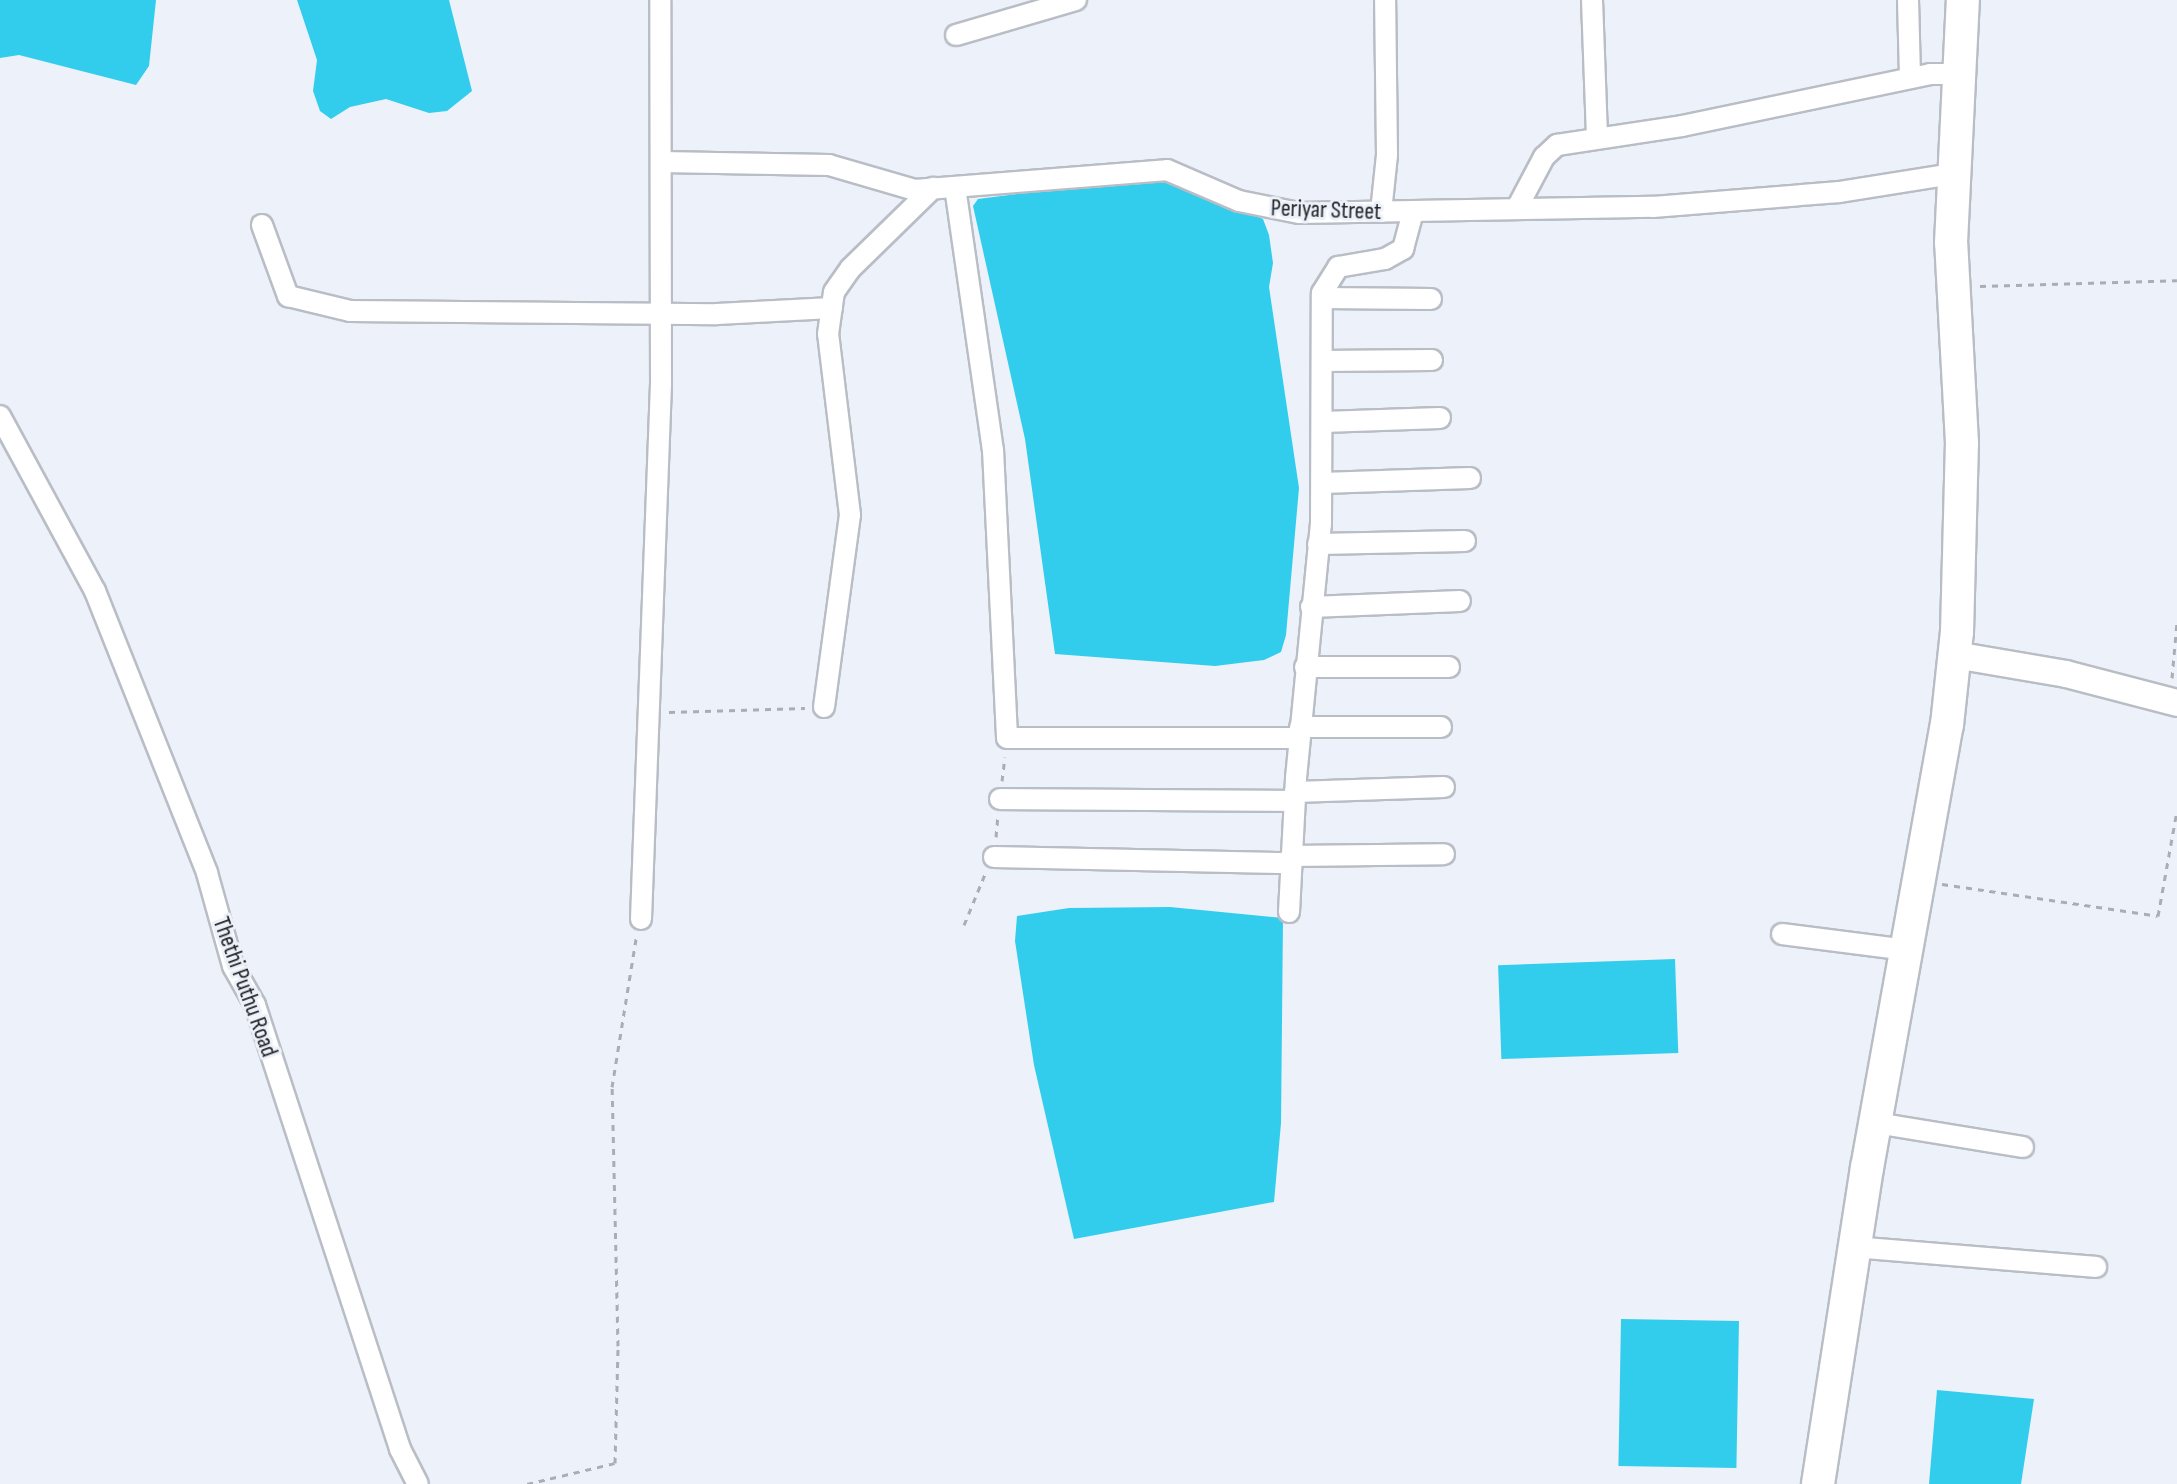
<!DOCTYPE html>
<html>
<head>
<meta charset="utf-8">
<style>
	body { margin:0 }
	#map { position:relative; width:2177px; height:1484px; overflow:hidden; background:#edf1fa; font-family:"Sofia Sans Condensed",sans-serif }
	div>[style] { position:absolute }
	.water>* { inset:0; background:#32cced; transform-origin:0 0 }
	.path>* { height:3px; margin-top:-1.5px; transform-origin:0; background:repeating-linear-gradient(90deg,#aaadb4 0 6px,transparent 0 12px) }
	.roads { filter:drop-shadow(2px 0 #b9bdc5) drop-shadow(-2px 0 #b9bdc5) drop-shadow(0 2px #b9bdc5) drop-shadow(0 -2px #b9bdc5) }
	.minor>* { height:20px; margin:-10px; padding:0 10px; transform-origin:10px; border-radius:10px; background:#fff }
	.tertiary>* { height:26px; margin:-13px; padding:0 13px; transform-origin:13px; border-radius:13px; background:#fff }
	.primary>* { height:32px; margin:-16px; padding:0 16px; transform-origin:16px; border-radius:16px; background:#fff }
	span { translate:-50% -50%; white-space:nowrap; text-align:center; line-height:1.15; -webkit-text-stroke:6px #edf1fa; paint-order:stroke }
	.street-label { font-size:24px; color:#212225 }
</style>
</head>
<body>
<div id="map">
	<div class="water">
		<i style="clip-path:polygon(0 0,156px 0,149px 66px,136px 85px,19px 55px,0 58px)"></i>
		<i style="clip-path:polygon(297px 0,449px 0,472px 91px,447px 111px,429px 113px,386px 99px,350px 107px,331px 119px,320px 111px,313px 91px,317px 60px)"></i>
		<i style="clip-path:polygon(1158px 179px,1263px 219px,1269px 235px,1273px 263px,1269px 287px,1299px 488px,1286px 635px,1281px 652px,1264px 660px,1215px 666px,1055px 654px,1025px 439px,973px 206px,978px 199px,1017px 194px)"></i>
		<i style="clip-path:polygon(1170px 907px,1283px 918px,1281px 1123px,1274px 1202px,1074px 1239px,1034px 1065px,1015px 941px,1017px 916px,1069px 908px)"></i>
		<i style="left:1675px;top:959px;width:94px;height:177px;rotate:88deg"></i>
		<i style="left:1621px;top:1319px;width:118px;height:147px;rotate:1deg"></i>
		<i style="clip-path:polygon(1937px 1390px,2034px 1399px,2021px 1484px,1929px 1484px)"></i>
	</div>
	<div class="path">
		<i style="left:1980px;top:286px;width:197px;rotate:-1.7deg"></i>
		<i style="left:2172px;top:678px;width:56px;rotate:-84.9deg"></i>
		<i style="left:669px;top:712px;width:136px;rotate:-1.7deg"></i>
		<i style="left:1002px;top:781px;width:24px;rotate:-83deg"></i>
		<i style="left:996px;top:837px;width:21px;rotate:-85deg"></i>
		<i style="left:1942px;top:884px;width:218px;rotate:8.4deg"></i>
		<i style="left:2158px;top:916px;width:108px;rotate:-79.8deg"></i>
		<i style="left:964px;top:925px;width:55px;rotate:-67.6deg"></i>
		<i style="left:527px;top:1484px;width:90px;rotate:-13.4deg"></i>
		<i style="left:615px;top:1463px;width:117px;rotate:-88.5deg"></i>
		<i style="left:618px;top:1346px;width:259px;rotate:-91.3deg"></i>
		<i style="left:612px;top:1087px;width:151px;rotate:-80.8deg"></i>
	</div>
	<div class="roads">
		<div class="minor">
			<i style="left:1592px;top:0;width:137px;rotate:87.9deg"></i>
			<i style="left:1908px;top:0;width:78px;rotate:88.5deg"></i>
			<i style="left:956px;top:35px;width:125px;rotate:-16.3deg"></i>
			<i style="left:661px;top:162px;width:168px;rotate:1deg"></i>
			<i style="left:829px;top:165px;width:90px;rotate:16.2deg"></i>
			<i style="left:915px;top:190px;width:253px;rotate:-4.5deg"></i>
			<i style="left:1167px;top:170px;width:78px;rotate:23.3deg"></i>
			<i style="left:1239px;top:201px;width:61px;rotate:11.3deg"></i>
			<i style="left:1299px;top:213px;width:354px;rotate:-1deg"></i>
			<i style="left:1653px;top:207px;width:187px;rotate:-4.6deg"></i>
			<i style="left:1839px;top:192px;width:115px;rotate:-9deg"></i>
			<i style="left:955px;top:187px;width:266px;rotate:81.8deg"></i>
			<i style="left:993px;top:450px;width:288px;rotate:87.2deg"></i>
			<i style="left:1007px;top:738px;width:292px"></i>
			<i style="left:1517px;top:208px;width:58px;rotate:-62.1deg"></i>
			<i style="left:1544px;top:157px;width:18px;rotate:-43deg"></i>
			<i style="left:1557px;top:145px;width:126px;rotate:-8.6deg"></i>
			<i style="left:1682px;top:126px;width:253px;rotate:-11.8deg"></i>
			<i style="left:1930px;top:74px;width:27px"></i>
			<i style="left:1381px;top:212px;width:57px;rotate:-84deg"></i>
			<i style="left:1387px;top:155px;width:155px;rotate:-90.7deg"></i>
			<i style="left:262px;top:225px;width:76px;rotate:69.9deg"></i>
			<i style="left:288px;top:296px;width:64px;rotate:13.6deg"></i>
			<i style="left:350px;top:311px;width:367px;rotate:0.5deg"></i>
			<i style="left:717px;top:314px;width:115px;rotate:-3deg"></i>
			<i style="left:1322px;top:298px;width:109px;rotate:0.5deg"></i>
			<i style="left:1322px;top:361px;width:110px;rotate:-0.5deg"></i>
			<i style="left:0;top:416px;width:199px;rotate:61.5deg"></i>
			<i style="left:95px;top:591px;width:303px;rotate:68.3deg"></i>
			<i style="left:207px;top:873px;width:97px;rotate:74.4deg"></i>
			<i style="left:233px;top:966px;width:45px;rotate:60.6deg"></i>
			<i style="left:255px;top:1005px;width:467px;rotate:71.9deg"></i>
			<i style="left:400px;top:1449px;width:39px;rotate:63deg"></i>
			<i style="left:1323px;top:422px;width:117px;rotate:-2deg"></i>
			<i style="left:1322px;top:483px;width:148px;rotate:-1.9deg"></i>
			<i style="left:1318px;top:544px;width:147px;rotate:-1.2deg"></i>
			<i style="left:1311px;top:607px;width:149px;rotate:-2.3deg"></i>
			<i style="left:1305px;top:667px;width:144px"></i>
			<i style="left:824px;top:707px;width:194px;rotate:-82.3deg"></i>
			<i style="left:850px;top:515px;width:182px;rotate:-96.9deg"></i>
			<i style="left:828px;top:334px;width:42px;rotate:-81.9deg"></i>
			<i style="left:834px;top:292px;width:29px;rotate:-55deg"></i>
			<i style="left:851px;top:268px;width:115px;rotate:-44.3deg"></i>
			<i style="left:1300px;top:727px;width:141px"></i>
			<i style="left:1295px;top:792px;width:149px;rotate:-1.9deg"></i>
			<i style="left:1000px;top:799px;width:294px;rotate:0.4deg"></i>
			<i style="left:1291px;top:856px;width:153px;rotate:-0.7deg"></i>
			<i style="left:994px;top:857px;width:296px;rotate:1.2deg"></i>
			<i style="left:1289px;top:912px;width:134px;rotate:-87deg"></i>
			<i style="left:1296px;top:778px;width:255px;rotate:-84.4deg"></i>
			<i style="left:1321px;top:524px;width:231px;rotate:-89.8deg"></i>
			<i style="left:1322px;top:293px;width:31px;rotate:-58deg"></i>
			<i style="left:1338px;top:267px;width:48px;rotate:-9.7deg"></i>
			<i style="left:1385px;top:259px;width:21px;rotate:-29deg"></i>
			<i style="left:1403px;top:249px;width:38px;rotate:-75deg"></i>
			<i style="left:641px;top:919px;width:535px;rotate:-87.86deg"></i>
			<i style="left:661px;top:384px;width:384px;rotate:-90.1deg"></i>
			<i style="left:1782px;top:934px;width:126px;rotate:7.3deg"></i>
			<i style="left:1876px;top:1123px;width:149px;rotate:9.3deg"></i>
			<i style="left:1854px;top:1247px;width:243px;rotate:4.7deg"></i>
		</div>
		<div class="tertiary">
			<i style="left:1955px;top:655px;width:113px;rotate:9.7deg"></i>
			<i style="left:2066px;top:674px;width:115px;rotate:14.6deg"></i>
		</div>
		<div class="primary">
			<i style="left:1818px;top:1484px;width:320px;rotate:-81.2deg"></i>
			<i style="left:1867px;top:1168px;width:450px;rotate:-79.8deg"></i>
			<i style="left:1947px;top:725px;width:94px;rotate:-83.9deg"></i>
			<i style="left:1957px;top:632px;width:189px;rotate:-88.5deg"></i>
			<i style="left:1962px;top:443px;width:200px;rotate:-93.1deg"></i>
			<i style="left:1951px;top:243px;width:243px;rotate:-87.2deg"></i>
		</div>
	</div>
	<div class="street-label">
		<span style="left:1326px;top:210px;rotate:2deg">Periyar Street</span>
		<span style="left:245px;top:987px;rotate:70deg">Thethi Puthu Road</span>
	</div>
</div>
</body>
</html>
